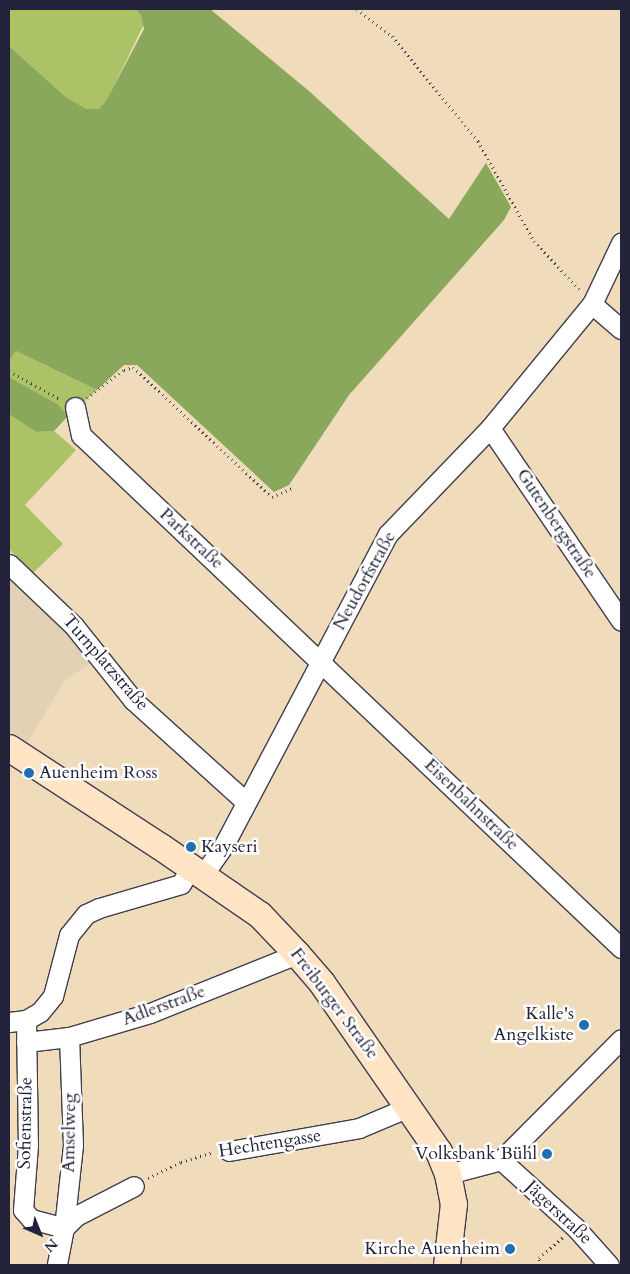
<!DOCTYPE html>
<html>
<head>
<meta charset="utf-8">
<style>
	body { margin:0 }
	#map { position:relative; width:630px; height:1274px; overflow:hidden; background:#f0dcba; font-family:Cardo,serif }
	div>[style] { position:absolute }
	.built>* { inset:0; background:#e2d1b5 }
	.green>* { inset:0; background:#acc267 }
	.forest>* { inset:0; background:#89a85c }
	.path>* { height:3px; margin-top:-1.5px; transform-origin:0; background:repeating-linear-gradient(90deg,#413e4e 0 1px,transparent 0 5px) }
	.roads { filter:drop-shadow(1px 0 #413e4e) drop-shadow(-1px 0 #413e4e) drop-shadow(0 1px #413e4e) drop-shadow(0 -1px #413e4e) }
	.street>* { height:19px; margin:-9.5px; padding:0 9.5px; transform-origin:9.5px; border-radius:9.5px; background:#fff }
	.secondary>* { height:26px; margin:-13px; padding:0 13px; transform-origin:13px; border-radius:13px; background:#ffe4c6 }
	.dots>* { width:14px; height:14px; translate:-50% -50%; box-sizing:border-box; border:2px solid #fff; border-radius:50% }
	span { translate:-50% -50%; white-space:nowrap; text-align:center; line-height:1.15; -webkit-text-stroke:5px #fff; paint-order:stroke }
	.street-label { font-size:18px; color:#22223b }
	.poi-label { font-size:18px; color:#22223b }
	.left { translate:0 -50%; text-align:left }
	.right { translate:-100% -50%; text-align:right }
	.frame { position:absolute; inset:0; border:10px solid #22223b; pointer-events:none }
	.north { position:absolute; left:15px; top:1209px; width:50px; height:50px; -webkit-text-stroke:4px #fff; paint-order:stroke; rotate:136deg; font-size:14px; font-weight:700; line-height:20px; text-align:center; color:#22223b }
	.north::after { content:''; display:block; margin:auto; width:18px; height:22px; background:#22223b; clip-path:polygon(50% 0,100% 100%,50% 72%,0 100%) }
</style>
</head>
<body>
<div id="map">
	<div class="built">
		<i style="clip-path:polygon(9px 549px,33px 573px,95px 660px,64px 681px,24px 749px,9px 739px)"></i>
	</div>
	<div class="green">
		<i style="clip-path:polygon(9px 9px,135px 9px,141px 15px,144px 24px,106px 102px,99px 109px,87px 109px,67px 98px,9px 46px)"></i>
		<i style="clip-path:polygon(16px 351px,97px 390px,68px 416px,59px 405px,9px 377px,9px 361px)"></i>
		<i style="clip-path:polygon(9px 414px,36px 432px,54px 431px,76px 450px,25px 505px,63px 544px,33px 573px,9px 549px)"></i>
	</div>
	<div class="forest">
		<i style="clip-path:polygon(135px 9px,210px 9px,309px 91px,449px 219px,486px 163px,511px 207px,504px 220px,349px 395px,289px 485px,274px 492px,137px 365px,124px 365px,97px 390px,16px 351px,9px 361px,9px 46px,67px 98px,87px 109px,99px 109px,106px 101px,144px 29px,141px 15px)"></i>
		<i style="clip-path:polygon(9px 377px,59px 405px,68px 416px,54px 431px,36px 432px,9px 414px)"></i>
	</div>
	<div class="path">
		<i style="left:357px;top:9px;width:44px;rotate:37.6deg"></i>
		<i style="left:392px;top:36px;width:136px;rotate:50.7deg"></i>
		<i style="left:478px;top:141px;width:115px;rotate:60.8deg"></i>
		<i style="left:534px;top:241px;width:67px;rotate:46.8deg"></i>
		<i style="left:9px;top:371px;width:58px;rotate:28.8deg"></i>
		<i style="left:87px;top:398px;width:46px;rotate:-37.1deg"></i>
		<i style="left:124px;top:370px;width:9px;rotate:-18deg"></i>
		<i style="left:133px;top:367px;width:190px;rotate:43.1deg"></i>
		<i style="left:272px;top:497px;width:22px;rotate:-24deg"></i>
		<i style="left:148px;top:1178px;width:37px;rotate:-26deg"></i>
		<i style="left:181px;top:1162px;width:34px;rotate:-17deg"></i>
		<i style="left:540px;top:1265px;width:7px;rotate:-98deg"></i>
		<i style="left:539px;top:1258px;width:32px;rotate:-41deg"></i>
	</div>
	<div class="roads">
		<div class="street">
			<i style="left:592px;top:304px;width:38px;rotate:41deg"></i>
			<i style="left:75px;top:407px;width:29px;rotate:78deg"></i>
			<i style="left:81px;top:435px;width:745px;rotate:43.53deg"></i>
			<i style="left:490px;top:428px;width:233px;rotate:55.8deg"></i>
			<i style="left:9px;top:564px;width:90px;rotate:43.6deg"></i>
			<i style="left:74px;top:626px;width:95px;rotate:51.4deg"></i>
			<i style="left:133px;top:700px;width:152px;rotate:42.1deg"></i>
			<i style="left:203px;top:875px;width:39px;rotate:-55deg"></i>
			<i style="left:225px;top:843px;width:349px;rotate:-62.2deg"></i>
			<i style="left:388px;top:534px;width:147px;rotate:-46.1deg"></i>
			<i style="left:490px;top:428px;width:161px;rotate:-50.6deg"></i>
			<i style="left:592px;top:304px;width:68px;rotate:-64.6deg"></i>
			<i style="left:26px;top:1020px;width:125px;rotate:89.1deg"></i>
			<i style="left:28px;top:1145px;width:65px;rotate:94.4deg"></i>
			<i style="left:23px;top:1210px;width:12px;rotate:48deg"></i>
			<i style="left:31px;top:1219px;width:34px;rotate:15deg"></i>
			<i style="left:64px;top:1228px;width:38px;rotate:101deg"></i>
			<i style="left:9px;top:1022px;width:17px;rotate:-7deg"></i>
			<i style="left:26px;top:1020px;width:16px;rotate:-30deg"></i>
			<i style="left:40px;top:1012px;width:21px;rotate:-51deg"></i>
			<i style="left:53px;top:996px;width:63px;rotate:-75.3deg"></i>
			<i style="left:69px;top:935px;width:27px;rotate:-51deg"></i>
			<i style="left:86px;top:914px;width:14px;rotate:-25deg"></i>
			<i style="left:99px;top:908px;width:85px;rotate:-16.3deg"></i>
			<i style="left:181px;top:884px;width:20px;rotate:-60deg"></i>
			<i style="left:26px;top:1042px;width:43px;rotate:-6.6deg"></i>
			<i style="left:69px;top:1037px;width:84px;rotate:-16.5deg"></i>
			<i style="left:150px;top:1013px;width:158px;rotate:-21.9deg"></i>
			<i style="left:229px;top:1151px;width:132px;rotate:-10deg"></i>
			<i style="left:359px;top:1128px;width:54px;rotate:-22.8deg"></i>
			<i style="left:501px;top:1160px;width:100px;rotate:42.2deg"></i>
			<i style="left:575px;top:1227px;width:51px;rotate:48.2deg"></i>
			<i style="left:448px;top:1174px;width:55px;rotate:-14.8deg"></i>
			<i style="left:501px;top:1160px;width:170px;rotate:-45.2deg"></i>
			<i style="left:64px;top:1228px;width:83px;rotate:-83.8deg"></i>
			<i style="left:73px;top:1145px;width:108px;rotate:-92.1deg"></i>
			<i style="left:64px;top:1228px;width:17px;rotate:-45deg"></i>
			<i style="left:76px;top:1216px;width:65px;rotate:-27.3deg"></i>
		</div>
		<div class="secondary">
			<i style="left:9px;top:748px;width:181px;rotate:33.1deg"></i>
			<i style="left:161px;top:847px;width:120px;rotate:34.5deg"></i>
			<i style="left:260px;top:915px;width:54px;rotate:46.5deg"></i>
			<i style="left:297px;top:954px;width:38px;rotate:49deg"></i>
			<i style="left:322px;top:983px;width:206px;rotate:55.3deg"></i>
			<i style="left:439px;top:1152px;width:24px;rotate:68deg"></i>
			<i style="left:448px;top:1174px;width:31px;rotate:79deg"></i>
			<i style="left:454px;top:1204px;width:61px;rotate:96.5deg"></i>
		</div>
	</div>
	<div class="dots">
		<i style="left:29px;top:773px;background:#1f6fb2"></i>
		<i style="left:191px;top:847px;background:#1f6fb2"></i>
		<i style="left:584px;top:1025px;background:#1f6fb2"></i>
		<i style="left:547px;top:1154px;background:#1f6fb2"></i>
		<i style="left:510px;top:1249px;background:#1f6fb2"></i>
	</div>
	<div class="street-label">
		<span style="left:556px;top:524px;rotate:56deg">Gutenbergstraße</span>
		<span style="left:191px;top:539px;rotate:43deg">Parkstraße</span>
		<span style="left:365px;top:581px;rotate:-61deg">Neudorfstraße</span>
		<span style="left:105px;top:663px;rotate:49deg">Turnplatzstraße</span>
		<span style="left:471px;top:805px;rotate:44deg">Eisenbahnstraße</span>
		<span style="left:334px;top:1004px;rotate:53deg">Freiburger Straße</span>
		<span style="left:164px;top:1006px;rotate:-20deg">Adlerstraße</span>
		<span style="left:26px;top:1123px;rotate:-89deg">Sofienstraße</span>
		<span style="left:70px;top:1133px;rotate:-89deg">Amselweg</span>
		<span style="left:270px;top:1144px;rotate:-9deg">Hechtengasse</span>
		<span style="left:558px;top:1213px;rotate:43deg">Jägerstraße</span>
	</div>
	<div class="poi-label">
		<span class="left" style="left:39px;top:773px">Auenheim Ross</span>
		<span class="left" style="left:201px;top:847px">Kayseri</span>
		<span class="right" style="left:574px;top:1025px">Kalle's<br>Angelkiste</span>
		<span class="right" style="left:537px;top:1154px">Volksbank Bühl</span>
		<span class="right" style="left:500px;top:1249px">Kirche Auenheim</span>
	</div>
	<div class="frame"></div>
	<div class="north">N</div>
</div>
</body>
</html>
